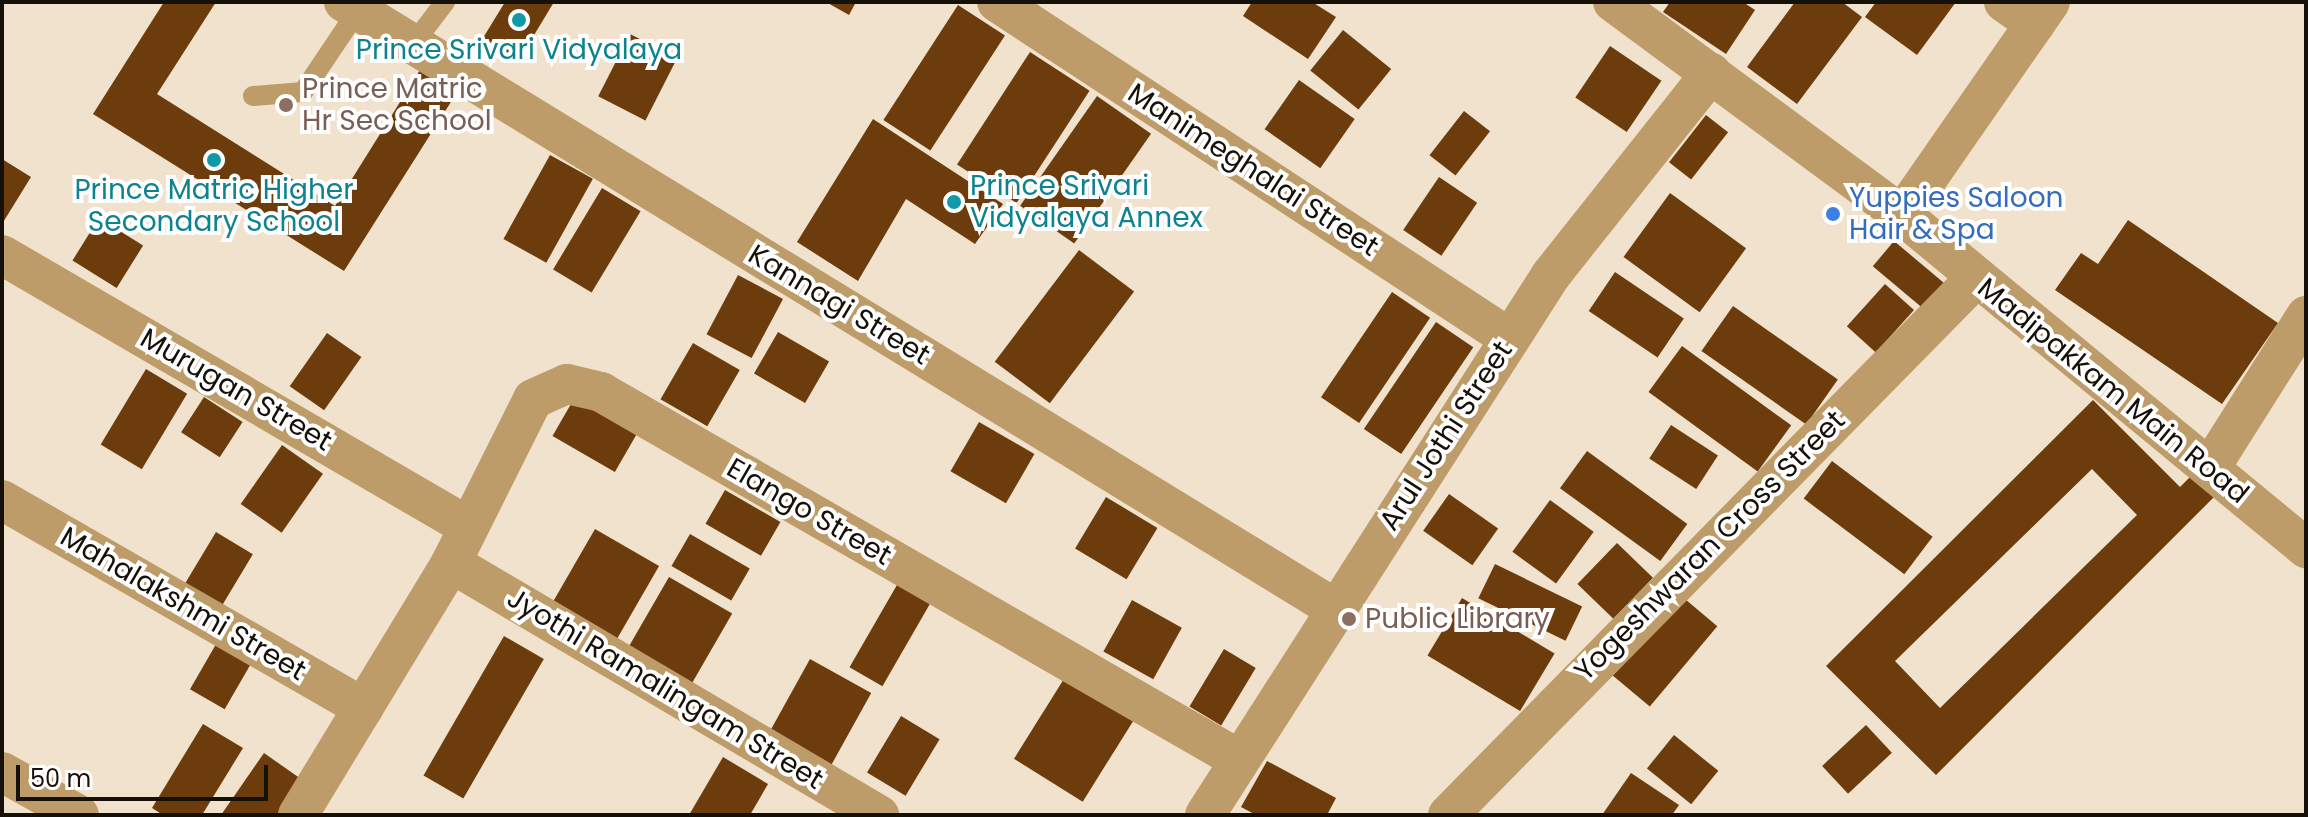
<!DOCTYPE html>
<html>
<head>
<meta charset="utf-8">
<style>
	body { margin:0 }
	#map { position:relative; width:2308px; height:817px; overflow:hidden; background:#f0e2cc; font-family:Poppins,sans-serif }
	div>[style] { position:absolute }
	.building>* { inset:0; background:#6d3c0c; transform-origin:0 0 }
	.service>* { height:20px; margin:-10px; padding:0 10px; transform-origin:10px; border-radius:10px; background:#bd9c6a }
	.minor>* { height:40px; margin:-20px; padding:0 20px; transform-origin:20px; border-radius:20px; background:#bd9c6a }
	.dots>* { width:22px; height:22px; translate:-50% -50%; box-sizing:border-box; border:4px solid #fff; border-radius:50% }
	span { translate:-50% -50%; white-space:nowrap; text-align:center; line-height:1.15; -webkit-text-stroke:8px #fff; paint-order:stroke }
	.culture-label { font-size:28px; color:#0d838f }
	.left { translate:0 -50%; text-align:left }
	.education-label { font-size:28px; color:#785e54 }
	.street-label { font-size:28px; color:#151109 }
	.shop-label { font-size:28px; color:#366cbe }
	.frame { position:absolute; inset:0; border:4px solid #151109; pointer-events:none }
	.scale { position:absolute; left:16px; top:765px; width:252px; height:36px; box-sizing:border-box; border:4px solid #151109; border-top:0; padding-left:10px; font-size:24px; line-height:28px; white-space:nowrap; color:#151109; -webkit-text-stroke:6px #fff; paint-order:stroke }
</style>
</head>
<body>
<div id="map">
	<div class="building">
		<i style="clip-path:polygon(164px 2px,216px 2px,157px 94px,335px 206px,420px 70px,456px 94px,344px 271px,93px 114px)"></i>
		<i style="clip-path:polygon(505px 2px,554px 2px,519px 60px,483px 38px)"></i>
		<i style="clip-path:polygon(826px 2px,856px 2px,849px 15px)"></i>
		<i style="clip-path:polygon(1252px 2px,1312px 2px,1336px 17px,1308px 59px,1243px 16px)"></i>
		<i style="clip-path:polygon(1670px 2px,1743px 2px,1755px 10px,1726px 54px,1663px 12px)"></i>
		<i style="clip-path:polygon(1795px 2px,1842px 2px,1862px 17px,1797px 104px,1747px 67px)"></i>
		<i style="clip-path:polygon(1876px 2px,1956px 2px,1917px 55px,1865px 17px)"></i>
		<i style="left:958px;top:5px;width:56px;height:137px;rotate:33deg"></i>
		<i style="left:1343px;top:30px;width:62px;height:52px;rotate:39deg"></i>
		<i style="left:630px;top:34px;width:53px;height:70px;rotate:27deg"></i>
		<i style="left:1610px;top:46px;width:62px;height:62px;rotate:34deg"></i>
		<i style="left:1030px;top:52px;width:71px;height:134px;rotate:33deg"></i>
		<i style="left:1299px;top:80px;width:68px;height:60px;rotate:35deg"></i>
		<i style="left:1097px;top:96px;width:66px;height:134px;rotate:35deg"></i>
		<i style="left:1464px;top:111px;width:33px;height:56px;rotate:38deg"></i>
		<i style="left:1706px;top:115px;width:28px;height:60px;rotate:38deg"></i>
		<i style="clip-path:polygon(873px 119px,1003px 204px,975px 244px,906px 199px,858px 281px,797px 242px)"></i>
		<i style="left:550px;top:155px;width:49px;height:96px;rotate:29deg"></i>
		<i style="clip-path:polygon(2px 159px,31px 177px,2px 224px)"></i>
		<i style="left:1439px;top:177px;width:46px;height:64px;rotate:34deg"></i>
		<i style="left:602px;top:188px;width:45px;height:95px;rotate:31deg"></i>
		<i style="left:1670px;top:193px;width:94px;height:79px;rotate:36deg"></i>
		<i style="left:99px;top:218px;width:52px;height:50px;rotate:32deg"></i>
		<i style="clip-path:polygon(2128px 220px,2278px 323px,2222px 404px,2055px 290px,2081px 253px,2098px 264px)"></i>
		<i style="left:1894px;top:241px;width:68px;height:33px;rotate:40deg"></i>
		<i style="left:1079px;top:250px;width:69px;height:140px;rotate:37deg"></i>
		<i style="left:1615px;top:272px;width:83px;height:47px;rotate:34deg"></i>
		<i style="left:738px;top:275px;width:51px;height:67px;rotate:28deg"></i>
		<i style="left:1885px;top:284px;width:39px;height:57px;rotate:42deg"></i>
		<i style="left:1392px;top:292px;width:46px;height:127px;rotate:34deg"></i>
		<i style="left:1733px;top:306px;width:128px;height:55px;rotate:35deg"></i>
		<i style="left:1436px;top:322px;width:45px;height:129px;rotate:34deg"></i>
		<i style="left:778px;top:332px;width:59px;height:48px;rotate:30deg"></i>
		<i style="left:327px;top:333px;width:42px;height:65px;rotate:35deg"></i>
		<i style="left:693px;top:343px;width:54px;height:65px;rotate:30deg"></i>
		<i style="left:1682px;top:346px;width:135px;height:57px;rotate:36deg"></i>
		<i style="left:146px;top:369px;width:48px;height:88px;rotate:31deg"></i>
		<i style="left:204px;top:397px;width:46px;height:42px;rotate:33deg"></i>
		<i style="left:575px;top:397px;width:72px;height:45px;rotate:30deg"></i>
		<i style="clip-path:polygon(evenodd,2093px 400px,2180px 487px,2194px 473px,2216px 495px,1936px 775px,1826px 666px,2093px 400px,2092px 469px,2137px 515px,1940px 708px,1895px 661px,2092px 469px)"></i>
		<i style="left:979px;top:422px;width:64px;height:57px;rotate:30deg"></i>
		<i style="left:1671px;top:425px;width:56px;height:40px;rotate:33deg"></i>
		<i style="left:282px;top:445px;width:50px;height:72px;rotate:35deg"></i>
		<i style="left:1587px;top:451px;width:124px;height:46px;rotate:36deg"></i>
		<i style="left:1832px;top:461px;width:126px;height:47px;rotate:37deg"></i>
		<i style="left:725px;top:490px;width:64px;height:39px;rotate:30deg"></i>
		<i style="left:1449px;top:494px;width:60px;height:45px;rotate:35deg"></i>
		<i style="left:1106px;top:497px;width:60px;height:60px;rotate:31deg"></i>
		<i style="left:1550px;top:500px;width:54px;height:64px;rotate:36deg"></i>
		<i style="left:595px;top:529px;width:74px;height:84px;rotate:30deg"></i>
		<i style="left:216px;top:532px;width:43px;height:61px;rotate:31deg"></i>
		<i style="left:690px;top:534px;width:69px;height:37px;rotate:30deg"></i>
		<i style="left:1617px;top:543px;width:50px;height:57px;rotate:44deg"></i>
		<i style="left:1495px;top:564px;width:97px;height:38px;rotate:26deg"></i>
		<i style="left:669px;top:577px;width:73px;height:80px;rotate:30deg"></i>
		<i style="left:901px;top:578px;width:38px;height:103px;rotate:30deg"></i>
		<i style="left:1679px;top:594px;width:50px;height:105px;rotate:40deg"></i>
		<i style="left:1462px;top:598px;width:108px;height:67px;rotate:31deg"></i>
		<i style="left:1132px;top:600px;width:57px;height:59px;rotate:29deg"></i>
		<i style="left:504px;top:636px;width:46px;height:161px;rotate:30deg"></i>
		<i style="left:219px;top:639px;width:40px;height:58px;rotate:30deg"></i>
		<i style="left:1224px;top:649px;width:37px;height:67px;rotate:31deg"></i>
		<i style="left:810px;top:659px;width:70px;height:90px;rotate:29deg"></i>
		<i style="left:1067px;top:674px;width:81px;height:100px;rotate:32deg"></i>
		<i style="left:901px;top:716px;width:45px;height:66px;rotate:31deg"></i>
		<i style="clip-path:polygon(203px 724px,243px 748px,202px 815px,163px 815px,152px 808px)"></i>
		<i style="left:1866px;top:725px;width:38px;height:60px;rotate:47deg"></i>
		<i style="left:1674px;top:735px;width:57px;height:43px;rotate:39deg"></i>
		<i style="clip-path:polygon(264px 753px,301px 779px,277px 815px,221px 815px)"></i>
		<i style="clip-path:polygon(723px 757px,768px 784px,750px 815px,689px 815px)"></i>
		<i style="clip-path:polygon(1267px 761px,1336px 798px,1327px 815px,1256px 815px,1241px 807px)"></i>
		<i style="clip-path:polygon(1631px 773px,1679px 805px,1672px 815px,1602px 815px)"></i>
	</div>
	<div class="service">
		<i style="left:413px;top:44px;width:53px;rotate:-52.7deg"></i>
		<i style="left:253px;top:96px;width:50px;rotate:-4.6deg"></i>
		<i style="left:303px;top:92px;width:99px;rotate:-56.1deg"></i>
	</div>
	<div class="minor">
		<i style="left:344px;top:2px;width:1161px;rotate:31.47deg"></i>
		<i style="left:997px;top:2px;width:612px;rotate:33.27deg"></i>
		<i style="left:1613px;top:2px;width:359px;rotate:36.4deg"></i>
		<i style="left:1902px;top:215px;width:524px;rotate:39.5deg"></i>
		<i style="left:2004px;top:2px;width:38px;rotate:35deg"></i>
		<i style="left:1902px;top:215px;width:259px;rotate:-55.2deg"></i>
		<i style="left:2px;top:255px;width:540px;rotate:30.22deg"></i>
		<i style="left:2210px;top:468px;width:180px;rotate:-57.7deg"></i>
		<i style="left:2px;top:500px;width:417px;rotate:29.9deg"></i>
		<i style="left:451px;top:563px;width:497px;rotate:30.5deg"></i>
		<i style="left:2px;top:772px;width:88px;rotate:29.2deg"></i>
		<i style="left:298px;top:815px;width:295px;rotate:-58.7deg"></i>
		<i style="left:451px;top:563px;width:183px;rotate:-63.4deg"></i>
		<i style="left:533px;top:399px;width:37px;rotate:-24deg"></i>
		<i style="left:567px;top:384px;width:35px;rotate:13deg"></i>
		<i style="left:601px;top:392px;width:735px;rotate:29.95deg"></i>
		<i style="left:1205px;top:815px;width:641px;rotate:-57.35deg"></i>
		<i style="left:1551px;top:275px;width:258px;rotate:-51.6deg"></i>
		<i style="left:1448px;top:815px;width:752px;rotate:-45.49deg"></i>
	</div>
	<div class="dots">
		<i style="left:519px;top:20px;background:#0f9aa8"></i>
		<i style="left:286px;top:105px;background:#8d6e63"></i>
		<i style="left:214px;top:160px;background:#0f9aa8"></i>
		<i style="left:954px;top:202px;background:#0f9aa8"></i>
		<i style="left:1833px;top:214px;background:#3f7fe0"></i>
		<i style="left:1349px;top:619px;background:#8d6e63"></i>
	</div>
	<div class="culture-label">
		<span style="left:519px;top:50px">Prince Srivari Vidyalaya</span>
		<span class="left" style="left:970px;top:202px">Prince Srivari<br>Vidyalaya Annex</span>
		<span style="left:214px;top:206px">Prince Matric Higher<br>Secondary School</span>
	</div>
	<div class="education-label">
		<span class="left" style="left:302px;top:105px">Prince Matric<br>Hr Sec School</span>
		<span class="left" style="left:1365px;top:619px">Public Library</span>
	</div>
	<div class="street-label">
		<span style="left:1253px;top:170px;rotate:33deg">Manimeghalai Street</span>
		<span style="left:839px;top:305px;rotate:31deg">Kannagi Street</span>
		<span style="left:236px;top:390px;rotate:30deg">Murugan Street</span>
		<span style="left:2113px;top:391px;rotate:39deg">Madipakkam Main Road</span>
		<span style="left:1446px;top:436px;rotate:-57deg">Arul Jothi Street</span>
		<span style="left:809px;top:512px;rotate:30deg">Elango Street</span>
		<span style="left:1710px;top:546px;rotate:-45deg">Yogeshwaran Cross Street</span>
		<span style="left:183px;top:604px;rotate:30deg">Mahalakshmi Street</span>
		<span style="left:665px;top:689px;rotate:31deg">Jyothi Ramalingam Street</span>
	</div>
	<div class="shop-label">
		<span class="left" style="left:1849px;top:214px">Yuppies Saloon<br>Hair &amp; Spa</span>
	</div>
	<div class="frame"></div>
	<div class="scale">50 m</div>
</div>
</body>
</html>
